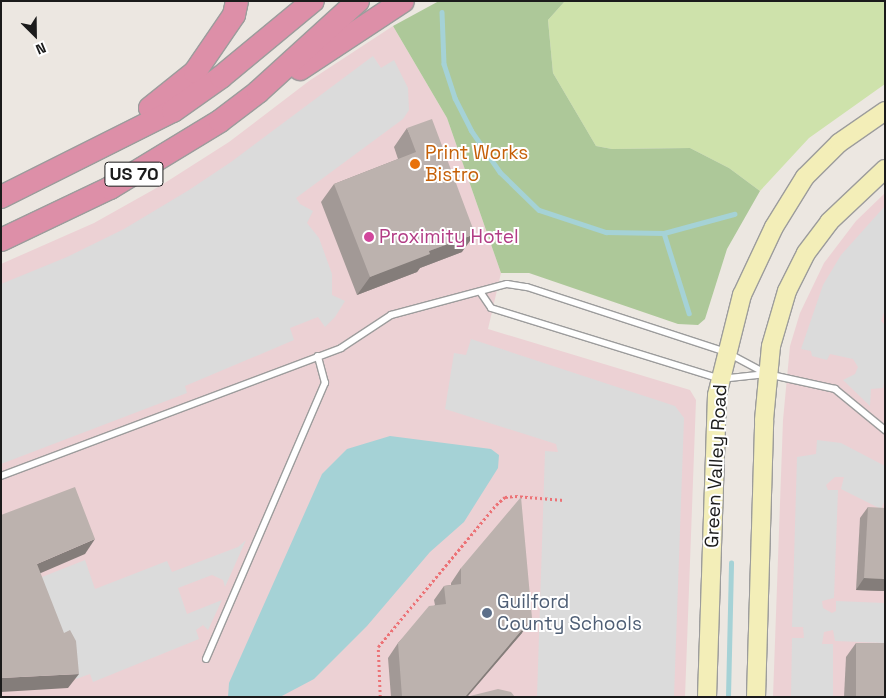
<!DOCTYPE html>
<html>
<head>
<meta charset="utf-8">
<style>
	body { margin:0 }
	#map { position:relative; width:886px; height:698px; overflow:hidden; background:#ece7e1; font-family:"Space Grotesk",sans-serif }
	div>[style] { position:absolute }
	.commercial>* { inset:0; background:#ecd1d4 }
	.grass>* { inset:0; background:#cee2ab }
	.forest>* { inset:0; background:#adc899 }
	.parking>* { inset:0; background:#dbdbdb }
	.water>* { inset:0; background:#a5d2d6 }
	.stream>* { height:4.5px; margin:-2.25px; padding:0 2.25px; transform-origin:2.25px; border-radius:2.25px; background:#a5d2d6 }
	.path>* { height:2.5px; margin-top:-1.25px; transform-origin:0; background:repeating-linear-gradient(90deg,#ec7276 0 2.5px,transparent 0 5px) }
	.roads { filter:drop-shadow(1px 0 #9c9c9c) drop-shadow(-1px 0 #9c9c9c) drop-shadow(0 1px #9c9c9c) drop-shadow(0 -1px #9c9c9c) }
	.service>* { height:6px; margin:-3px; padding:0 3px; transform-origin:3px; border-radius:3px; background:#fff }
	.secondary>* { height:18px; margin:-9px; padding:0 9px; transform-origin:9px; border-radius:9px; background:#f3eeb8 }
	.motorway>* { height:22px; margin:-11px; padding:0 11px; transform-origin:11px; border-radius:11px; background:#dd8fa8 }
	.wall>* { inset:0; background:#a29996 }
	.shaded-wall>* { inset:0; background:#847d7a }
	.building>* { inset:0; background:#bcb2ae; transform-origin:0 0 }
	.dots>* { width:14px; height:14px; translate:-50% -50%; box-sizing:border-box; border:2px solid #fff; border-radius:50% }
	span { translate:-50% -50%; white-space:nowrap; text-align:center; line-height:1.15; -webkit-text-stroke:4px #fff; paint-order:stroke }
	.shield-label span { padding:1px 4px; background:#fff; border:1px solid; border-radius:4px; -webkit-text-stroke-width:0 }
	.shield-label { font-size:18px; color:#1b1b1b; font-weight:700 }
	.food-label { font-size:19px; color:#c56008 }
	.left { translate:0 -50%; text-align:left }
	.hotel-label { font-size:19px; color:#b23c85 }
	.street-label { font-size:19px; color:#1b1b1b }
	.service-label { font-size:19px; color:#4e5e75 }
	.frame { position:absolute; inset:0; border:2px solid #1b1b1b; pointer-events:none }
	.north { position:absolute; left:10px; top:10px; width:50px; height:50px; -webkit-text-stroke:4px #fff; paint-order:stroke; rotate:157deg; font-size:14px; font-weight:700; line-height:20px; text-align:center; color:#1b1b1b }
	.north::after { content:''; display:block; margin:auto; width:18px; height:22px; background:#1b1b1b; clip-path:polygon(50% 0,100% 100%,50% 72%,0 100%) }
</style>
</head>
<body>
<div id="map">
	<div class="commercial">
		<i style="clip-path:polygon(393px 26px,447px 118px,501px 273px,488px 329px,690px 390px,696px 400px,685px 697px,1px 697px,1px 264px,94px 223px,160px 186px,229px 142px,309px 81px)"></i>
		<i style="clip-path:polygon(885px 193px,885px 697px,773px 697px,783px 420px,790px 346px,800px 313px,824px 263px,856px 221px)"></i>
	</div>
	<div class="grass">
		<i style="clip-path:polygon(565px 1px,885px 1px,885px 84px,809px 138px,760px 191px,729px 168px,690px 148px,612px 149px,596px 146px,553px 73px,548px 20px)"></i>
	</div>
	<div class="forest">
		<i style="clip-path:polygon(439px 1px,565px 1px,548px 20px,553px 73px,596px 146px,612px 149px,690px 148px,729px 168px,760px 191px,727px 249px,705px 319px,698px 325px,678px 324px,529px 273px,501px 273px,447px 118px,393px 26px)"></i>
	</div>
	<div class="parking">
		<i style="clip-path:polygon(373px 56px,381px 68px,394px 60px,408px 88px,409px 110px,403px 119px,296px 198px,300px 204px,313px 211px,307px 223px,319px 238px,332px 274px,332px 295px,345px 301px,335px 317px,325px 327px,318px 317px,290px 328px,294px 340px,185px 386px,187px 393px,1px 464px,1px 284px,67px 257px,124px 229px,189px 190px,231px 162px)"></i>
		<i style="clip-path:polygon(885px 206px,885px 310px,881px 321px,885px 325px,885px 378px,883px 388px,871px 389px,870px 406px,843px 380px,855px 374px,858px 367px,853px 359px,830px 354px,827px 360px,812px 356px,811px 351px,801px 349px,823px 285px,841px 255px)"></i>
		<i style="clip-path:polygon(471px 339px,675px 406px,684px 418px,674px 697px,537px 697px,545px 451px,558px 452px,556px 444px,445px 409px,454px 353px,466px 355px)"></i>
		<i style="clip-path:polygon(817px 440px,841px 443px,885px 466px,885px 500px,881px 509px,841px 489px,844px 477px,835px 477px,826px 485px,828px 490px,838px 490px,834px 598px,822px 601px,823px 608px,832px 613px,836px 611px,836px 601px,885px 603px,885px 643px,835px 641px,833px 630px,824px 632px,822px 644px,833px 644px,833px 697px,791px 697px,792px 638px,804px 638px,803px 627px,792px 627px,797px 457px,816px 454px)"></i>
		<i style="clip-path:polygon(246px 540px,225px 587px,223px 580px,212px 575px,178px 588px,187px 614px,222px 600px,208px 630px,203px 625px,196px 630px,199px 639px,93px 682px,90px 674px,76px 679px,37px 579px,85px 560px,95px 589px,167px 561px,172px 572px,238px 547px)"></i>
	</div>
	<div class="water">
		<i style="clip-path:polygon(390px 436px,491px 449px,499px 455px,498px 468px,464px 522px,430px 552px,367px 626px,314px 679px,280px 697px,228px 697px,229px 683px,322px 474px,347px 449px)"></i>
	</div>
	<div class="stream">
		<i style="left:442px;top:12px;width:52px;rotate:87.8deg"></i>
		<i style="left:444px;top:64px;width:36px;rotate:72deg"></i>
		<i style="left:455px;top:98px;width:36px;rotate:63deg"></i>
		<i style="left:471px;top:130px;width:51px;rotate:55.4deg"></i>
		<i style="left:500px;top:172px;width:54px;rotate:44.3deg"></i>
		<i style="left:539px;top:210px;width:71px;rotate:18.2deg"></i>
		<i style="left:606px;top:232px;width:58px;rotate:1deg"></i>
		<i style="left:664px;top:233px;width:73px;rotate:-15.2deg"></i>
		<i style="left:664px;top:233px;width:84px;rotate:72.6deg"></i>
		<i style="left:728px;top:697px;width:134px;rotate:-88.7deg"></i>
	</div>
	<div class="path">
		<i style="left:380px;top:697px;width:50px;rotate:-92.3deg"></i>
		<i style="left:378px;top:647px;width:185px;rotate:-50.3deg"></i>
		<i style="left:496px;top:505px;width:12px;rotate:-42deg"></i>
		<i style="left:505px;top:497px;width:10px;rotate:-6deg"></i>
		<i style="left:515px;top:496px;width:49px;rotate:4.7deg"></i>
	</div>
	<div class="roads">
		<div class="service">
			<i style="left:481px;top:293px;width:18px;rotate:56deg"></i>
			<i style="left:491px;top:308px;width:240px;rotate:17.2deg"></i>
			<i style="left:720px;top:379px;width:47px;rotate:-6.1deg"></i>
			<i style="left:767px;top:374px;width:70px;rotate:12.4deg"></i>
			<i style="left:835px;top:389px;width:65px;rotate:39.4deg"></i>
			<i style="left:1px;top:476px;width:363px;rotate:-20.6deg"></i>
			<i style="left:341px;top:348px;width:60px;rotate:-33.4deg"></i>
			<i style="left:391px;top:315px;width:120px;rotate:-15deg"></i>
			<i style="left:507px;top:284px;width:20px;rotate:9deg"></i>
			<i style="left:527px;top:287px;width:209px;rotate:18.1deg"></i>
			<i style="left:726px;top:352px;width:47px;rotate:28.2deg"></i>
			<i style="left:206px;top:659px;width:301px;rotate:-66.7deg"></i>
			<i style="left:325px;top:383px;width:28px;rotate:-105deg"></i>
		</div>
		<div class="secondary">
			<i style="left:707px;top:697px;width:302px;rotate:-88.1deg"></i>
			<i style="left:717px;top:395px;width:103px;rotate:-76deg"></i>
			<i style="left:742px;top:295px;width:75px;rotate:-64.8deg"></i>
			<i style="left:774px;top:227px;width:59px;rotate:-58.2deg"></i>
			<i style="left:805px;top:177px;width:48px;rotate:-45deg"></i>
			<i style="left:839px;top:143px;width:56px;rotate:-34.8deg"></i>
			<i style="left:756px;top:697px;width:277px;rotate:-88.3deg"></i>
			<i style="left:764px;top:420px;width:74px;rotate:-84.6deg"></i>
			<i style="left:771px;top:346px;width:57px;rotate:-73.8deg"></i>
			<i style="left:787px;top:291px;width:42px;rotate:-63.4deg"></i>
			<i style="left:806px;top:253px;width:39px;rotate:-53deg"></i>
			<i style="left:829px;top:222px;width:77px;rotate:-43.4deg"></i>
		</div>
		<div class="motorway">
			<i style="left:300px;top:69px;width:123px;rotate:-33.4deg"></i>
			<i style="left:150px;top:108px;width:58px;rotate:-38.7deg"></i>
			<i style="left:195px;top:72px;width:69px;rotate:-55.6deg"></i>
			<i style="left:234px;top:15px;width:14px;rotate:-78deg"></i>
			<i style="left:1px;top:197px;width:192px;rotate:-26.6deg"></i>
			<i style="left:173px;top:111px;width:59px;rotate:-35.3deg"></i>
			<i style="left:221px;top:77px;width:119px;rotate:-39.6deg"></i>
			<i style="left:1px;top:240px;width:121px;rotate:-25.5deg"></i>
			<i style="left:110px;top:188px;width:129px;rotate:-31.3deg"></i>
			<i style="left:220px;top:121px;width:48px;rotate:-37.3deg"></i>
			<i style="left:258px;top:92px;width:135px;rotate:-42.3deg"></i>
		</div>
	</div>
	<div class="wall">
		<i style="clip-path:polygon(407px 128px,462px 252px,420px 268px,417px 272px,357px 295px,321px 202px,334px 184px,398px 159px,394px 147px)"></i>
		<i style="clip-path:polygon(868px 507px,885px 591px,856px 590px,860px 518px)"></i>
		<i style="clip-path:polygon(461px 568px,522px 633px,467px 697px,391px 697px,388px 658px,398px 643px,435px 605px,434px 600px,444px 586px,451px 585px,451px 583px)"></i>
		<i style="clip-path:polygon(856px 643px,885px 697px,844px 697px,846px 657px)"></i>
	</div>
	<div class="shaded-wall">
		<i style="clip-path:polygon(475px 234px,462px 252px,420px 268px,417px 272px,357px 295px,370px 277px,429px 251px)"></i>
		<i style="clip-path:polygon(95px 539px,85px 554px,27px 579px,37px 564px)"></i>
		<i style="clip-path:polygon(864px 578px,885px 579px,885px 591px,856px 590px)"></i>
		<i style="clip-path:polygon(532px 618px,522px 633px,467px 697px,465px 697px)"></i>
		<i style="clip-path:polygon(79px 674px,68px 688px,1px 692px,1px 678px)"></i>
	</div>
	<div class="building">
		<i style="clip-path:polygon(432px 119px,475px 234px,429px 251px,430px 254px,370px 277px,334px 184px,416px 152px,407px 128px)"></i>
		<i style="clip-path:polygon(75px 487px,95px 539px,37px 564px,64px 633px,70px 630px,76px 641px,79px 674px,1px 678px,1px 515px)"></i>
		<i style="clip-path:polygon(521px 497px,532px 618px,465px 697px,402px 697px,398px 643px,429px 606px,446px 604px,444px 586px,461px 584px,461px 568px)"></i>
		<i style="clip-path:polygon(868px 507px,885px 508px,885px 579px,864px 578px)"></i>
		<i style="left:856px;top:643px;width:29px;height:54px"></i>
		<i style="clip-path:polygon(498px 689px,511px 692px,515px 697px,470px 697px,470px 696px)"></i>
	</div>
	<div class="dots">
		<i style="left:415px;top:164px;background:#e8710a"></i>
		<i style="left:369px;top:237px;background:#d1479c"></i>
		<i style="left:487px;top:613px;background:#5c6f8a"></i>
	</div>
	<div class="shield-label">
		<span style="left:134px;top:174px">US 70</span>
	</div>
	<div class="food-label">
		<span class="left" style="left:425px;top:164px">Print Works<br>Bistro</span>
	</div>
	<div class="hotel-label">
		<span class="left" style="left:379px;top:237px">Proximity Hotel</span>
	</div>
	<div class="street-label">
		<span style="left:716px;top:466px;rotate:-87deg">Green Valley Road</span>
	</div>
	<div class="service-label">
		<span class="left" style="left:497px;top:613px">Guilford<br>County Schools</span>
	</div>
	<div class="frame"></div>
	<div class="north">N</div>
</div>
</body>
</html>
